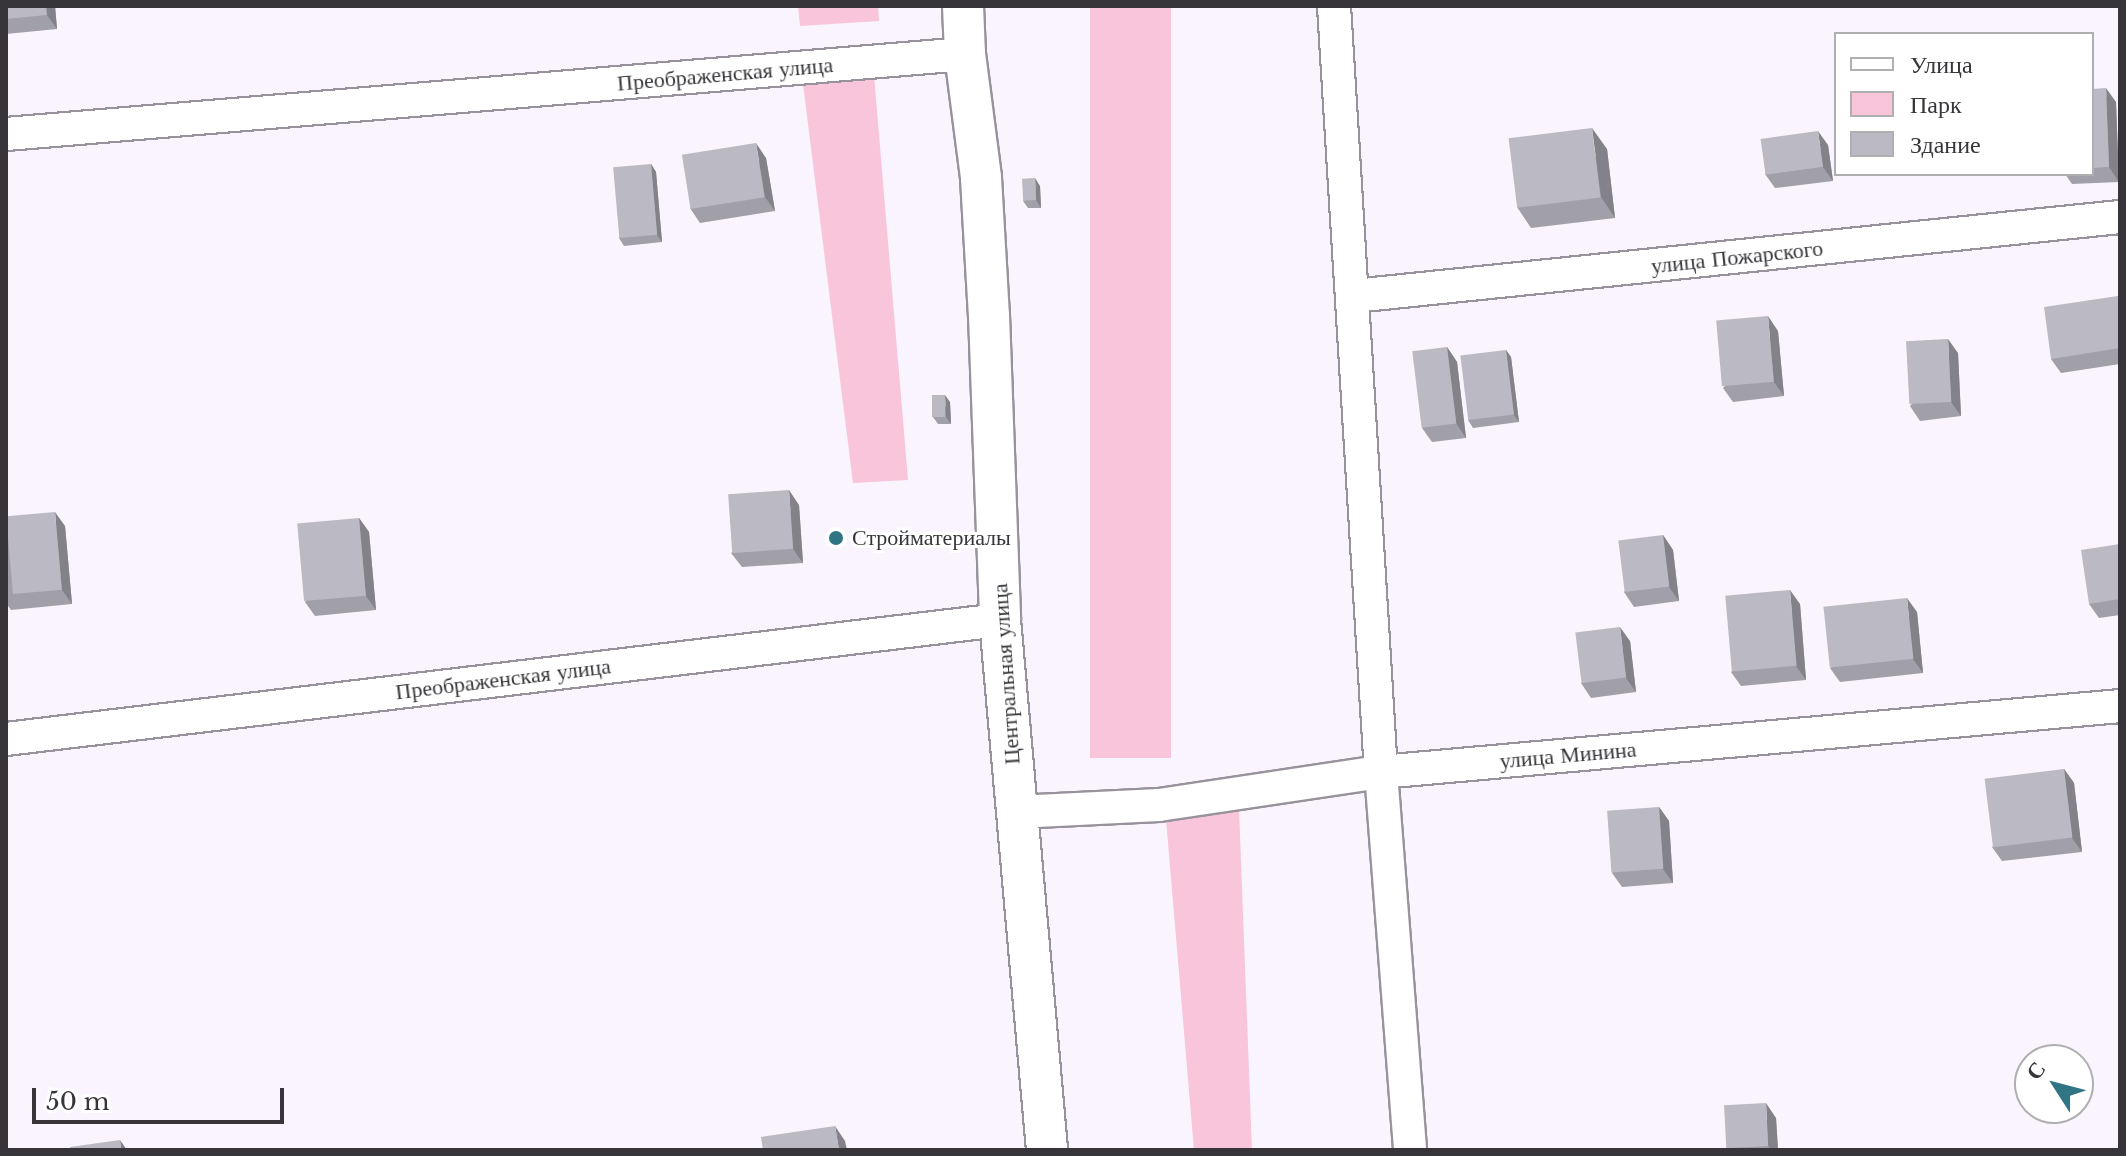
<!DOCTYPE html>
<html>
<head>
<meta charset="utf-8">
<style>
	body { margin:0 }
	#map { position:relative; width:2126px; height:1156px; overflow:hidden; background:#faf4fe; font-family:"Libre Baskerville",serif }
	div>[style] { position:absolute }
	.green>* { inset:0; background:#f8c5da; transform-origin:0 0 }
	.roads { filter:drop-shadow(2px 0 #98929c) drop-shadow(-2px 0 #98929c) drop-shadow(0 2px #98929c) drop-shadow(0 -2px #98929c) }
	.minor>* { height:32px; margin:-16px; padding:0 16px; transform-origin:16px; border-radius:16px; background:#fff }
	.major>* { height:40px; margin:-20px; padding:0 20px; transform-origin:20px; border-radius:20px; background:#fff }
	.wall>* { inset:0; background:#a19fa9 }
	.shaded-wall>* { inset:0; background:#838289 }
	.building>* { inset:0; background:#bbb9c4; transform-origin:0 0 }
	.dots>* { width:22px; height:22px; translate:-50% -50%; box-sizing:border-box; border:4px solid #fff; border-radius:50% }
	span { translate:-50% -50%; white-space:nowrap; text-align:center; line-height:1.15; -webkit-text-stroke:6px #fff; paint-order:stroke }
	.street-label { font-size:22px; color:#373539 }
	.poi-label { font-size:22px; color:#373539 }
	.left { translate:0 -50%; text-align:left }
	.frame { position:absolute; inset:0; border:8px solid #373539; pointer-events:none }
	.legend { position:absolute; left:1834px; top:32px; width:260px; height:144px; box-sizing:border-box; background:#fff; border:2px solid #afaeb0; margin:0; padding:10px 14px; list-style:none; font-size:24px; color:#373539 }
	.legend li { display:flex; align-items:center; gap:16px; height:40px }
	.legend b { width:40px; border:2px solid #afaeb0 }
	.north { position:absolute; left:2014px; top:1044px; width:80px; height:80px; box-sizing:border-box; background:#fff; border:2px solid #afaeb0; border-radius:50%; rotate:306deg; font-size:22px; font-weight:700; line-height:32px; text-align:center; color:#373539 }
	.north::after { content:''; display:block; margin:auto; width:28px; height:36px; background:#307583; clip-path:polygon(50% 0,100% 100%,50% 72%,0 100%) }
	.scale { position:absolute; left:32px; top:1088px; width:252px; height:36px; box-sizing:border-box; border:4px solid #373539; border-top:0; padding-left:10px; font-size:24px; line-height:28px; white-space:nowrap; color:#373539; -webkit-text-stroke:6px #fff; paint-order:stroke }
</style>
</head>
<body>
<div id="map">
	<div class="green">
		<i style="clip-path:polygon(798px 6px,878px 6px,879px 21px,800px 26px)"></i>
		<i style="left:1090px;top:6px;width:81px;height:752px"></i>
		<i style="clip-path:polygon(874px 75px,908px 480px,853px 483px,803px 84px)"></i>
		<i style="clip-path:polygon(1239px 809px,1252px 1150px,1194px 1150px,1166px 819px)"></i>
	</div>
	<div class="roads">
		<div class="minor">
			<i style="left:1334px;top:6px;width:767px;rotate:86.49deg"></i>
			<i style="left:1381px;top:772px;width:379px;rotate:85.6deg"></i>
			<i style="left:6px;top:134px;width:962px;rotate:-4.77deg"></i>
			<i style="left:1354px;top:296px;width:770px;rotate:-5.89deg"></i>
			<i style="left:6px;top:739px;width:1001px;rotate:-6.83deg"></i>
			<i style="left:1016px;top:812px;width:143px;rotate:-2.8deg"></i>
			<i style="left:1159px;top:805px;width:224px;rotate:-8.5deg"></i>
			<i style="left:1381px;top:772px;width:742px;rotate:-5.1deg"></i>
		</div>
		<div class="major">
			<i style="left:963px;top:6px;width:48px;rotate:87.6deg"></i>
			<i style="left:965px;top:54px;width:125px;rotate:82.6deg"></i>
			<i style="left:981px;top:178px;width:137px;rotate:86.7deg"></i>
			<i style="left:989px;top:315px;width:305px;rotate:87.9deg"></i>
			<i style="left:1000px;top:620px;width:532px;rotate:84.93deg"></i>
		</div>
	</div>
	<div class="wall">
		<i style="clip-path:polygon(6px 6px,55px 6px,57px 29px,6px 34px)"></i>
		<i style="clip-path:polygon(2092px 89px,2116px 102px,2119px 182px,2072px 184px,2065px 174px,2092px 174px)"></i>
		<i style="clip-path:polygon(1828px 145px,1833px 181px,1775px 188px,1765px 174px)"></i>
		<i style="clip-path:polygon(1607px 149px,1615px 218px,1531px 228px,1517px 207px)"></i>
		<i style="clip-path:polygon(766px 158px,775px 211px,700px 223px,690px 208px)"></i>
		<i style="clip-path:polygon(651px 164px,656px 172px,662px 242px,624px 246px,619px 238px)"></i>
		<i style="clip-path:polygon(1040px 186px,1041px 208px,1028px 208px,1023px 201px)"></i>
		<i style="clip-path:polygon(2120px 299px,2120px 364px,2061px 373px,2051px 359px)"></i>
		<i style="clip-path:polygon(1778px 331px,1784px 396px,1733px 402px,1723px 388px)"></i>
		<i style="clip-path:polygon(1447px 347px,1457px 362px,1466px 438px,1432px 442px,1422px 428px)"></i>
		<i style="clip-path:polygon(1506px 350px,1511px 357px,1519px 422px,1473px 428px,1468px 420px)"></i>
		<i style="clip-path:polygon(1958px 353px,1961px 416px,1920px 421px,1910px 406px)"></i>
		<i style="clip-path:polygon(950px 402px,951px 424px,938px 424px,933px 417px)"></i>
		<i style="clip-path:polygon(799px 505px,803px 563px,742px 567px,731px 553px)"></i>
		<i style="clip-path:polygon(6px 516px,65px 526px,72px 604px,11px 610px,6px 603px)"></i>
		<i style="clip-path:polygon(359px 518px,369px 532px,376px 610px,315px 616px,305px 602px)"></i>
		<i style="clip-path:polygon(1663px 535px,1673px 550px,1679px 601px,1634px 607px,1624px 592px)"></i>
		<i style="clip-path:polygon(2120px 544px,2120px 615px,2099px 618px,2089px 604px)"></i>
		<i style="clip-path:polygon(1800px 604px,1806px 680px,1741px 686px,1731px 672px)"></i>
		<i style="clip-path:polygon(1917px 612px,1923px 673px,1840px 682px,1830px 668px)"></i>
		<i style="clip-path:polygon(1630px 641px,1636px 692px,1591px 698px,1581px 683px)"></i>
		<i style="clip-path:polygon(2064px 769px,2074px 783px,2082px 852px,2002px 861px,1992px 847px)"></i>
		<i style="clip-path:polygon(1659px 807px,1669px 821px,1673px 883px,1622px 887px,1612px 873px)"></i>
		<i style="clip-path:polygon(1776px 1118px,1778px 1150px,1727px 1150px,1726px 1148px)"></i>
	</div>
	<div class="shaded-wall">
		<i style="clip-path:polygon(46px 6px,55px 6px,57px 29px,47px 15px)"></i>
		<i style="clip-path:polygon(2106px 88px,2116px 102px,2119px 182px,2109px 167px)"></i>
		<i style="clip-path:polygon(1592px 128px,1607px 149px,1615px 218px,1601px 197px)"></i>
		<i style="clip-path:polygon(1818px 131px,1828px 145px,1833px 181px,1823px 167px)"></i>
		<i style="clip-path:polygon(756px 143px,766px 158px,775px 211px,765px 197px)"></i>
		<i style="clip-path:polygon(651px 164px,656px 172px,662px 242px,657px 235px)"></i>
		<i style="clip-path:polygon(1035px 178px,1040px 186px,1041px 208px,1036px 200px)"></i>
		<i style="clip-path:polygon(1768px 316px,1778px 331px,1784px 396px,1774px 382px)"></i>
		<i style="clip-path:polygon(1948px 339px,1958px 353px,1961px 416px,1951px 402px)"></i>
		<i style="clip-path:polygon(1447px 347px,1457px 362px,1466px 438px,1456px 423px)"></i>
		<i style="clip-path:polygon(1506px 350px,1511px 357px,1519px 422px,1514px 415px)"></i>
		<i style="clip-path:polygon(945px 395px,950px 402px,951px 424px,946px 417px)"></i>
		<i style="clip-path:polygon(789px 490px,799px 505px,803px 563px,793px 549px)"></i>
		<i style="clip-path:polygon(55px 512px,65px 526px,72px 604px,62px 590px)"></i>
		<i style="clip-path:polygon(359px 518px,369px 532px,376px 610px,366px 596px)"></i>
		<i style="clip-path:polygon(1663px 535px,1673px 550px,1679px 601px,1669px 587px)"></i>
		<i style="clip-path:polygon(1790px 590px,1800px 604px,1806px 680px,1796px 666px)"></i>
		<i style="clip-path:polygon(1907px 598px,1917px 612px,1923px 673px,1913px 659px)"></i>
		<i style="clip-path:polygon(1620px 627px,1630px 641px,1636px 692px,1626px 678px)"></i>
		<i style="clip-path:polygon(2064px 769px,2074px 783px,2082px 852px,2072px 838px)"></i>
		<i style="clip-path:polygon(1659px 807px,1669px 821px,1673px 883px,1663px 869px)"></i>
		<i style="clip-path:polygon(1766px 1103px,1776px 1118px,1778px 1150px,1771px 1150px,1768px 1146px)"></i>
		<i style="clip-path:polygon(835px 1126px,845px 1141px,847px 1150px,839px 1150px)"></i>
		<i style="clip-path:polygon(120px 1140px,127px 1150px,121px 1150px)"></i>
	</div>
	<div class="building">
		<i style="clip-path:polygon(6px 6px,46px 6px,47px 15px,6px 19px)"></i>
		<i style="clip-path:polygon(2106px 88px,2109px 167px,2092px 168px,2092px 89px)"></i>
		<i style="left:1592px;top:128px;width:70px;height:84px;rotate:83deg"></i>
		<i style="left:1818px;top:131px;width:36px;height:58px;rotate:82deg"></i>
		<i style="left:756px;top:143px;width:55px;height:75px;rotate:81deg"></i>
		<i style="left:651px;top:164px;width:71px;height:38px;rotate:85deg"></i>
		<i style="left:1035px;top:178px;width:22px;height:13px;rotate:87deg"></i>
		<i style="clip-path:polygon(2118px 296px,2120px 312px,2120px 348px,2051px 359px,2044px 307px)"></i>
		<i style="left:1768px;top:316px;width:66px;height:52px;rotate:85deg"></i>
		<i style="left:1948px;top:339px;width:63px;height:42px;rotate:87deg"></i>
		<i style="left:1447px;top:347px;width:77px;height:35px;rotate:83deg"></i>
		<i style="left:1506px;top:350px;width:65px;height:46px;rotate:83deg"></i>
		<i style="left:932px;top:395px;width:13px;height:22px"></i>
		<i style="left:789px;top:490px;width:59px;height:61px;rotate:86deg"></i>
		<i style="left:55px;top:512px;width:78px;height:49px;rotate:85deg"></i>
		<i style="left:359px;top:518px;width:78px;height:62px;rotate:85deg"></i>
		<i style="left:1663px;top:535px;width:52px;height:45px;rotate:83deg"></i>
		<i style="clip-path:polygon(2120px 544px,2120px 599px,2089px 604px,2081px 550px)"></i>
		<i style="left:1790px;top:590px;width:76px;height:65px;rotate:85deg"></i>
		<i style="left:1907px;top:598px;width:61px;height:84px;rotate:84deg"></i>
		<i style="left:1620px;top:627px;width:51px;height:45px;rotate:83deg"></i>
		<i style="left:2064px;top:769px;width:69px;height:80px;rotate:83deg"></i>
		<i style="left:1659px;top:807px;width:62px;height:52px;rotate:86deg"></i>
		<i style="left:1766px;top:1103px;width:43px;height:42px;rotate:87deg"></i>
		<i style="clip-path:polygon(835px 1126px,839px 1150px,763px 1150px,761px 1137px)"></i>
		<i style="clip-path:polygon(120px 1140px,121px 1150px,70px 1150px,70px 1147px)"></i>
	</div>
	<div class="dots">
		<i style="left:836px;top:538px;background:#307583"></i>
	</div>
	<div class="street-label">
		<span style="left:725px;top:74px;rotate:-5deg">Преображенская улица</span>
		<span style="left:1737px;top:257px;rotate:-6deg">улица Пожарского</span>
		<span style="left:1006px;top:674px;rotate:-94deg">Центральная улица</span>
		<span style="left:503px;top:679px;rotate:-7deg">Преображенская улица</span>
		<span style="left:1568px;top:755px;rotate:-5deg">улица Минина</span>
	</div>
	<div class="poi-label">
		<span class="left" style="left:852px;top:538px">Стройматериалы</span>
	</div>
	<div class="frame"></div>
	<ul class="legend">
	<li><b style="height:10px;background:#fff"></b>Улица</li>
	<li><b style="height:22px;background:#f8c5da"></b>Парк</li>
	<li><b style="height:22px;background:#bbb9c4"></b>Здание</li>
	</ul>
	<div class="north">С</div>
	<div class="scale">50 m</div>
</div>
</body>
</html>
